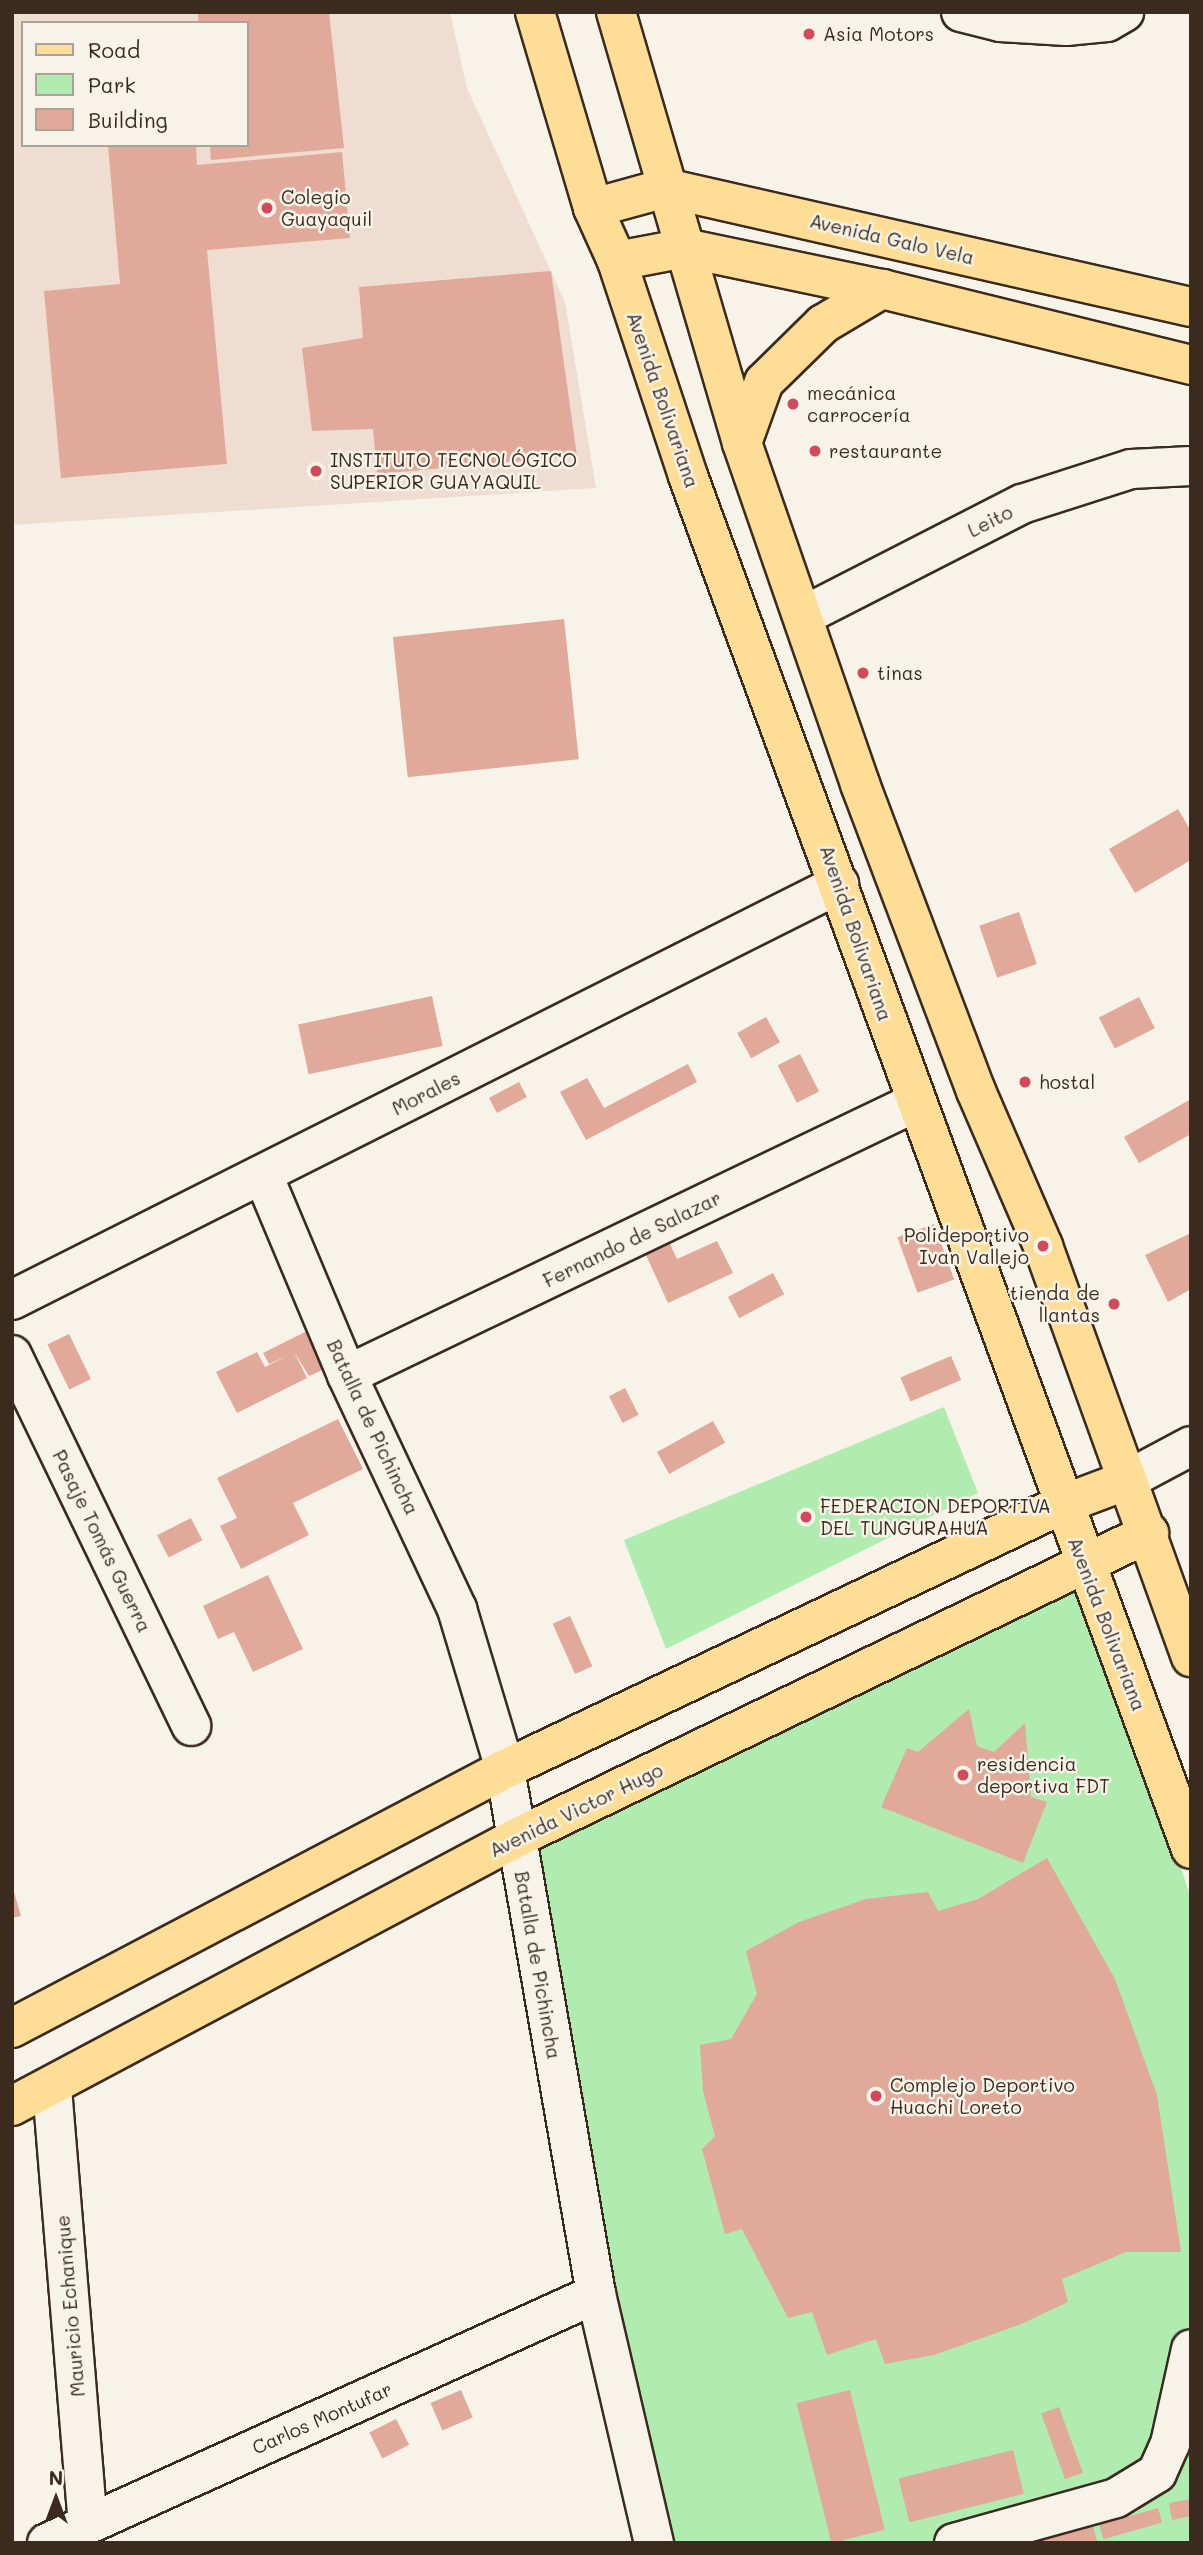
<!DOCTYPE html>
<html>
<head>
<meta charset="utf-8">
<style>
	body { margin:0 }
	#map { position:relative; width:1203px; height:2555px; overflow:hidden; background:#f7f3e8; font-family:Mali,sans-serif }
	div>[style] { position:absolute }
	.built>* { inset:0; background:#f0ddd1 }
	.green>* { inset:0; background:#b0ebb0 }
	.building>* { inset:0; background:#e1a99a; transform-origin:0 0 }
	.roads { filter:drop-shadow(2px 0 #3b2a1e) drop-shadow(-2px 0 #3b2a1e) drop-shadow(0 2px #3b2a1e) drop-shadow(0 -2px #3b2a1e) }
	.minor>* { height:38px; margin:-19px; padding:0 19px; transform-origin:19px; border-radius:19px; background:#f7f3e8 }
	.major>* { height:38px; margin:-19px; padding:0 19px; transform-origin:19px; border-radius:19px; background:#fede96 }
	.dots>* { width:19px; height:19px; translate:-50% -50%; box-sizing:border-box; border:4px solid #f7f3e8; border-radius:50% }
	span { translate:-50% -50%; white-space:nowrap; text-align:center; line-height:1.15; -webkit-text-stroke:5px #f7f3e8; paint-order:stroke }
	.poi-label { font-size:19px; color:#3b2a1e }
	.left { translate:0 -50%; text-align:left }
	.right { translate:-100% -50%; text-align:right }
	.street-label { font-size:19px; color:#3b2a1e }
	.frame { position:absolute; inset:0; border:14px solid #3b2a1e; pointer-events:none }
	.legend { position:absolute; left:21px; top:21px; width:228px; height:126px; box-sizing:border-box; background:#f7f3e8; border:2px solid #aca397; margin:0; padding:9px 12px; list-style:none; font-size:21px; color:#3b2a1e }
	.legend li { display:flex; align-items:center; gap:14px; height:35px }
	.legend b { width:35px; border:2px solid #aca397 }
	.north { position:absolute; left:21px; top:2464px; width:70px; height:70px; -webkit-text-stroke:5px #f7f3e8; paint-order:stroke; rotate:0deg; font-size:19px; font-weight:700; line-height:28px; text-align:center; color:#3b2a1e }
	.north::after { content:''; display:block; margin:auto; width:24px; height:32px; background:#3b2a1e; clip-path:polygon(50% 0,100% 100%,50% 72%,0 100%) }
</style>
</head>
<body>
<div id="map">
	<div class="built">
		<i style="clip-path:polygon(evenodd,12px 12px,450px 12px,467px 88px,565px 302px,596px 488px,12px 525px,12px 12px,23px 23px,247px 23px,247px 145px,23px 145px,23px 23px)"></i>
	</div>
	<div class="green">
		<i style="clip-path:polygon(944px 1407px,978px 1493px,666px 1649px,624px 1540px)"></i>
		<i style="clip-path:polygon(1080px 1567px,1191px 1898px,1191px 2543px,656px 2543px,516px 1838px)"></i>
	</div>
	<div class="building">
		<i style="clip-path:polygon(198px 12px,329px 12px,344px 148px,211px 160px,210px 145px,247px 145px,247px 23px,198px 23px)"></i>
		<i style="clip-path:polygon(108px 145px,196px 145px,197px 165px,342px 152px,350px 238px,207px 250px,227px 464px,61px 478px,44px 291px,120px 284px)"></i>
		<i style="clip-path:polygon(551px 271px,577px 456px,377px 474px,373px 429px,312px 431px,302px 348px,363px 338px,359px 287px)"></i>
		<i style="left:564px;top:619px;width:141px;height:172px;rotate:84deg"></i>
		<i style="clip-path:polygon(1178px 809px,1191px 831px,1191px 860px,1135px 893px,1109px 849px)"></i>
		<i style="left:1019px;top:912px;width:55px;height:42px;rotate:71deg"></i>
		<i style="left:432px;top:996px;width:51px;height:137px;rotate:78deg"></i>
		<i style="left:1139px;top:997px;width:35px;height:45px;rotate:63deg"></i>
		<i style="left:766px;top:1017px;width:29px;height:33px;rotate:61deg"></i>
		<i style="left:800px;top:1054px;width:42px;height:25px;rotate:63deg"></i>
		<i style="clip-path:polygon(688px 1064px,697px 1082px,586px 1140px,560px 1092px,587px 1078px,604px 1108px)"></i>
		<i style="left:519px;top:1082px;width:17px;height:34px;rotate:62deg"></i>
		<i style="clip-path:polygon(1191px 1099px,1191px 1134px,1139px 1163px,1124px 1137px)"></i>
		<i style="left:934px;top:1224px;width:59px;height:39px;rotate:70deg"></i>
		<i style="clip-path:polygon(664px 1231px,677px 1259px,717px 1241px,733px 1273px,668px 1303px,640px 1242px)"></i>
		<i style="clip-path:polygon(1191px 1233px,1191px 1289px,1168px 1302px,1145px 1255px)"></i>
		<i style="left:773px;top:1273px;width:24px;height:51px;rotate:62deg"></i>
		<i style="clip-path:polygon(311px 1329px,329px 1367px,309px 1376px,294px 1352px,307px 1378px,237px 1413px,216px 1372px,257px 1352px,265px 1367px,289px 1355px,269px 1364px,263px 1353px)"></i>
		<i style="left:69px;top:1334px;width:50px;height:24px;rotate:64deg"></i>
		<i style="left:951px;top:1356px;width:26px;height:55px;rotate:67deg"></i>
		<i style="left:625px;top:1388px;width:30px;height:18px;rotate:63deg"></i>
		<i style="clip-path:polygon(338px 1419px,363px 1469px,293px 1503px,309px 1535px,241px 1569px,220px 1526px,237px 1518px,217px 1478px)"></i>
		<i style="left:713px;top:1421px;width:25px;height:64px;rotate:61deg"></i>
		<i style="left:191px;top:1518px;width:25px;height:38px;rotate:63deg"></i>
		<i style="clip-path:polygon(268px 1575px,303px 1649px,253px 1672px,234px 1632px,218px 1639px,203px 1606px)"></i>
		<i style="left:570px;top:1616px;width:55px;height:19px;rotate:66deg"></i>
		<i style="clip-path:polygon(969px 1709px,977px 1746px,994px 1752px,1025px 1723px,1031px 1797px,1047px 1802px,1023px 1863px,881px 1807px,907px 1748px,918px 1752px)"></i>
		<i style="clip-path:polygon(1047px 1858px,1115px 1979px,1157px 2095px,1181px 2252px,1126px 2252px,1062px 2279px,1068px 2302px,1019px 2325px,934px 2355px,885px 2364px,876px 2339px,827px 2355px,812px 2312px,788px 2318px,742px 2229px,725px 2234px,702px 2149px,715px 2136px,703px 2091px,700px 2045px,731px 2039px,757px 1994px,746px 1951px,799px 1922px,866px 1899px,928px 1892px,938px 1911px,978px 1899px)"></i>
		<i style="clip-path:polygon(12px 1885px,21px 1916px,12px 1918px)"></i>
		<i style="left:461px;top:2390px;width:30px;height:33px;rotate:67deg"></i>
		<i style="left:850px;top:2390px;width:144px;height:55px;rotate:76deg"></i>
		<i style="left:1059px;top:2407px;width:70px;height:19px;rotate:70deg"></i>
		<i style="left:396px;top:2419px;width:29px;height:30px;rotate:63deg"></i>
		<i style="left:1013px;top:2450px;width:45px;height:118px;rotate:76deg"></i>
		<i style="clip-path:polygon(1191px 2499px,1191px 2516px,1172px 2520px,1169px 2503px)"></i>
		<i style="left:1158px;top:2508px;width:15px;height:61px;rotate:74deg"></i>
		<i style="clip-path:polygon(1092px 2522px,1097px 2541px,1028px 2543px,1027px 2540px)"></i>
	</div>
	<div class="roads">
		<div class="minor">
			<i style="left:961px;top:12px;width:40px;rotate:14.4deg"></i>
			<i style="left:1000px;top:22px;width:66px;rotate:3.5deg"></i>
			<i style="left:1066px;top:26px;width:41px;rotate:-5.6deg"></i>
			<i style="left:1107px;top:22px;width:20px;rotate:-30deg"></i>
			<i style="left:803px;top:616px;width:246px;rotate:-27.1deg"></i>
			<i style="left:1022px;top:504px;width:114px;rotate:-17.8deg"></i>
			<i style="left:1131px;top:469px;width:60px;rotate:-2.9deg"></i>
			<i style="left:263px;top:1175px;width:217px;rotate:67.2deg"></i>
			<i style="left:347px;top:1375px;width:259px;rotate:64.8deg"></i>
			<i style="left:457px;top:1609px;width:167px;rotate:73.3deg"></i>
			<i style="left:505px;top:1769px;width:533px;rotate:80.17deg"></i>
			<i style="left:596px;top:2294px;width:256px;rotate:76.9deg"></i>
			<i style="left:12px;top:1300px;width:926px;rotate:-26.7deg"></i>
			<i style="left:12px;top:1355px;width:412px;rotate:64.2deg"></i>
			<i style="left:347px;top:1375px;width:631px;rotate:-25.63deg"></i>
			<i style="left:1127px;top:1480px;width:72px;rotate:-28deg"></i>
			<i style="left:52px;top:2088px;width:437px;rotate:85.3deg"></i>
			<i style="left:47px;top:2543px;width:603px;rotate:-24.4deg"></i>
			<i style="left:954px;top:2543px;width:168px;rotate:-15.5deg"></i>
			<i style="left:1116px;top:2498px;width:48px;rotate:-31.4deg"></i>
			<i style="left:1157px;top:2473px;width:32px;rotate:-66deg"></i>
			<i style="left:1170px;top:2444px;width:97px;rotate:-77.5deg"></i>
		</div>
		<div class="major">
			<i style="left:535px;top:12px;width:204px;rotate:73.5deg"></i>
			<i style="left:593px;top:208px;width:58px;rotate:65.6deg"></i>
			<i style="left:617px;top:261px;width:226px;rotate:71.7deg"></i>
			<i style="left:688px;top:476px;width:1462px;rotate:69.88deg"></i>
			<i style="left:616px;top:12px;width:449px;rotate:73.7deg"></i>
			<i style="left:742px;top:443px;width:361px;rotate:70.9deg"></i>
			<i style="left:860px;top:784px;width:328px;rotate:69.3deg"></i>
			<i style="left:976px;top:1091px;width:169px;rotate:66.6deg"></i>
			<i style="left:1043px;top:1246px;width:437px;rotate:70.2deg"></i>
			<i style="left:593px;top:208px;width:76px;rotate:-15.3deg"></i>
			<i style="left:666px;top:188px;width:538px;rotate:12.77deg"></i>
			<i style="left:617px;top:261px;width:69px;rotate:-10.8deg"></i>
			<i style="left:685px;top:248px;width:201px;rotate:11.8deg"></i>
			<i style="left:882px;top:289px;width:318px;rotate:13.8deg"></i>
			<i style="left:742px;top:443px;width:65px;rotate:-70.2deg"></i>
			<i style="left:764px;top:382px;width:83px;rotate:-44.5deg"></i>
			<i style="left:823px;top:324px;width:69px;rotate:-30.7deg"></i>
			<i style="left:12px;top:2028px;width:557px;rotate:-27.72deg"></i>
			<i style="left:505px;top:1769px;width:615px;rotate:-25.4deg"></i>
			<i style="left:1061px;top:1505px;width:71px;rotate:-20.7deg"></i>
			<i style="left:12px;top:2106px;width:571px;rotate:-28deg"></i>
			<i style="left:516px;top:1838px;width:703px;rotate:-25.73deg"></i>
		</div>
	</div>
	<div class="dots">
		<i style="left:809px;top:34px;background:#d1495b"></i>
		<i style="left:267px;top:208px;background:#d1495b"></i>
		<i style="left:793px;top:404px;background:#d1495b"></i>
		<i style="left:815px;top:451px;background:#d1495b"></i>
		<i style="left:316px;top:471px;background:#d1495b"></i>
		<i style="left:863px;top:673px;background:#d1495b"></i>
		<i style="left:1025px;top:1082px;background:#d1495b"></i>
		<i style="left:1043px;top:1246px;background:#d1495b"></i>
		<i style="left:1114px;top:1304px;background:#d1495b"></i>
		<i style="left:806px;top:1517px;background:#d1495b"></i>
		<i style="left:963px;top:1775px;background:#d1495b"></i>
		<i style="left:876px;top:2096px;background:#d1495b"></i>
	</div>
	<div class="poi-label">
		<span class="left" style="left:823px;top:34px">Asia Motors</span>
		<span class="left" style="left:281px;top:208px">Colegio<br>Guayaquil</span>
		<span class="left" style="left:807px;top:404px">mecánica<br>carrocería</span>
		<span class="left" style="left:829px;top:451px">restaurante</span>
		<span class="left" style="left:330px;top:471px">INSTITUTO TECNOLÓGICO<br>SUPERIOR GUAYAQUIL</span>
		<span class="left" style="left:877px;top:673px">tinas</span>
		<span class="left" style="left:1039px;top:1082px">hostal</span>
		<span class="right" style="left:1029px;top:1246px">Polideportivo<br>Ivan Vallejo</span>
		<span class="right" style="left:1100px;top:1304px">tienda de<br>llantas</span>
		<span class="left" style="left:820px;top:1517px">FEDERACION DEPORTIVA<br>DEL TUNGURAHUA</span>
		<span class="left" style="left:977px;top:1775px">residencia<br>deportiva FDT</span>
		<span class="left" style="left:890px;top:2096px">Complejo Deportivo<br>Huachi Loreto</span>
	</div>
	<div class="street-label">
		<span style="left:892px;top:239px;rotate:13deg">Avenida Galo Vela</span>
		<span style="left:663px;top:400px;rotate:71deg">Avenida Bolivariana</span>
		<span style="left:990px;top:521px;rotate:-27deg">Leito</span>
		<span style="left:856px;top:933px;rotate:71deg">Avenida Bolivariana</span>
		<span style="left:426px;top:1093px;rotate:-27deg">Morales</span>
		<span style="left:632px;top:1239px;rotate:-26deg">Fernando de Salazar</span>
		<span style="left:373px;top:1427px;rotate:65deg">Batalla de Pichincha</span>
		<span style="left:102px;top:1541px;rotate:64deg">Pasaje Tomás Guerra</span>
		<span style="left:1107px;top:1624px;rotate:69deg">Avenida Bolivariana</span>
		<span style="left:576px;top:1810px;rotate:-26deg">Avenida Victor Hugo</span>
		<span style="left:538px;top:1965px;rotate:80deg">Batalla de Pichincha</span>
		<span style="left:70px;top:2306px;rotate:-95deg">Mauricio Echanique</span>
		<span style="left:322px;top:2418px;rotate:-24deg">Carlos Montufar</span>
	</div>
	<div class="frame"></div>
	<ul class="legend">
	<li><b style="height:9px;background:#fede96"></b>Road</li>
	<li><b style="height:19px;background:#b0ebb0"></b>Park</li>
	<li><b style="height:19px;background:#e1a99a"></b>Building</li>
	</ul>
	<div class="north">N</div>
</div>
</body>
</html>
